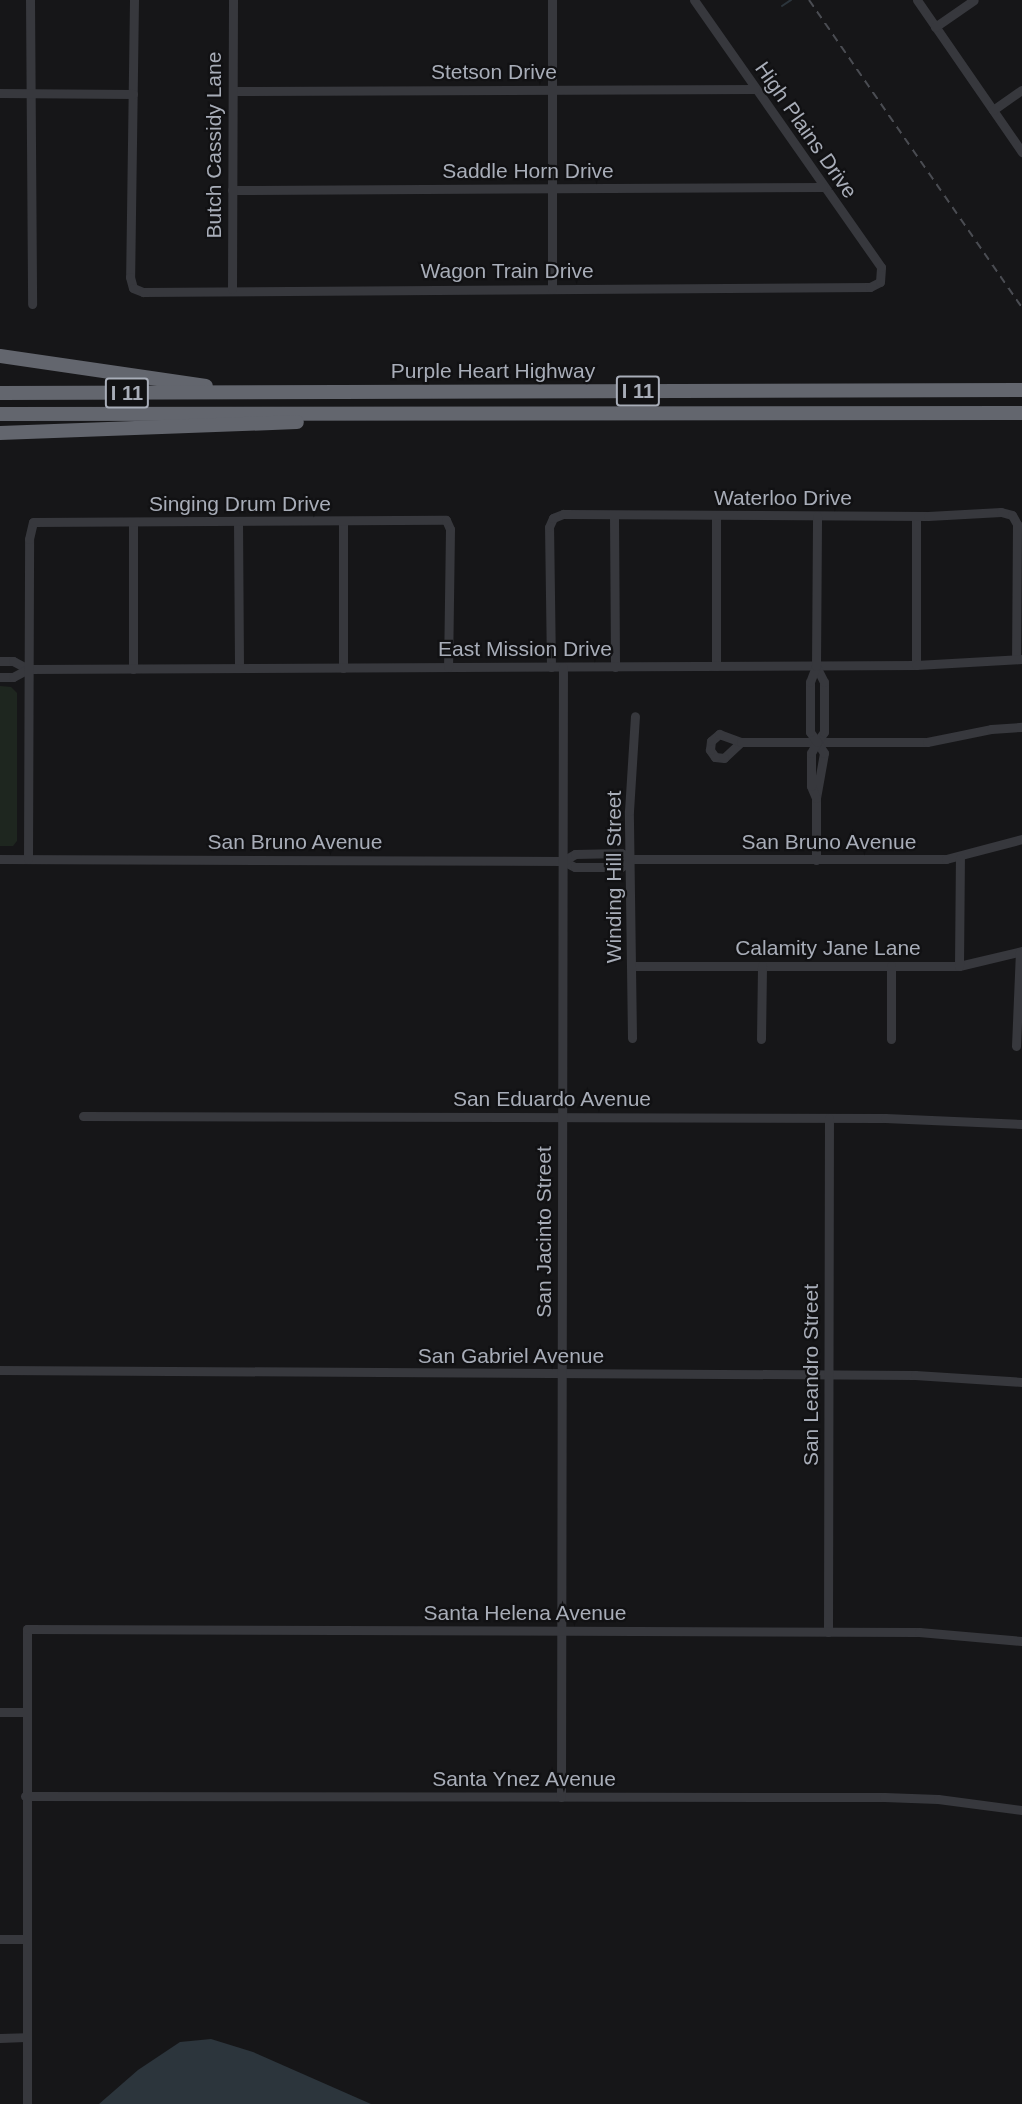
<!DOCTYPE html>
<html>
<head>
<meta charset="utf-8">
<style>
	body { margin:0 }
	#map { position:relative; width:1022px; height:2104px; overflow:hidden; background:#161618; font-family:Arial,sans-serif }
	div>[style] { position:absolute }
	.green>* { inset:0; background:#1e261f }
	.water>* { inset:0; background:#2c353c }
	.stream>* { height:2px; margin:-1px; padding:0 1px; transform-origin:1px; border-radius:1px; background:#2c353c }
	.minor>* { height:9px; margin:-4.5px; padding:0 4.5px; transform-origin:4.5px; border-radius:4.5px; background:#37383d }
	.highway>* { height:14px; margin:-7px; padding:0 7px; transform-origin:7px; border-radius:7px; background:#63666e }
	.rail>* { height:2px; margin-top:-1px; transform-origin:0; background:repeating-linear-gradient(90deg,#4a4c52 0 8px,transparent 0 14px) }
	span { translate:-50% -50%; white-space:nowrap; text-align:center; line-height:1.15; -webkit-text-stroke:4.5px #111113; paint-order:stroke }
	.shield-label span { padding:2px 4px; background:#111113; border:2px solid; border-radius:4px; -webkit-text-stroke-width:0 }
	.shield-label { font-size:20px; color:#a8adb8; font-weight:700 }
	.street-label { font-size:21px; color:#a8adb8 }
</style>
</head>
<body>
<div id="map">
	<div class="green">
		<i style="clip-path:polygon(0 686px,11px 687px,17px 693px,17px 841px,13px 846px,0 846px)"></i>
	</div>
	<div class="water">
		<i style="clip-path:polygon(211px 2039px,253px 2052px,371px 2104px,99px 2104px,138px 2070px,180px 2042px)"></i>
	</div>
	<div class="stream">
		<i style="left:782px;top:6px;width:11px;rotate:-34deg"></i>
	</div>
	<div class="minor">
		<i style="left:30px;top:0;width:304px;rotate:89.6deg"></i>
		<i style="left:134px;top:0;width:277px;rotate:90.8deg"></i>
		<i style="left:130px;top:277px;width:11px;rotate:75deg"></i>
		<i style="left:133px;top:288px;width:11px;rotate:22deg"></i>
		<i style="left:143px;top:292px;width:727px;rotate:-0.39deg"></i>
		<i style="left:870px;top:287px;width:11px;rotate:-27deg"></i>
		<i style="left:880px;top:282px;width:15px;rotate:-86deg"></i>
		<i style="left:881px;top:267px;width:326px;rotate:-125deg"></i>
		<i style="left:917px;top:0;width:185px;rotate:55.4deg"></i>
		<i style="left:935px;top:27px;width:47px;rotate:-34.7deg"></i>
		<i style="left:233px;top:91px;width:522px;rotate:-0.22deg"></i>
		<i style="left:0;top:93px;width:133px;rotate:0.4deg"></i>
		<i style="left:993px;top:110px;width:35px;rotate:-35deg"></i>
		<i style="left:232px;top:190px;width:591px;rotate:-0.29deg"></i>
		<i style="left:232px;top:289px;width:289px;rotate:-89.8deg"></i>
		<i style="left:552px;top:289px;width:289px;rotate:-90deg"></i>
		<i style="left:716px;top:516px;width:150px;rotate:90deg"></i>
		<i style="left:916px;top:516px;width:149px;rotate:90deg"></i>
		<i style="left:614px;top:517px;width:150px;rotate:89.6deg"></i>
		<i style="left:343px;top:521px;width:147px;rotate:90deg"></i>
		<i style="left:238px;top:522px;width:146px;rotate:89.6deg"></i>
		<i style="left:133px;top:523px;width:146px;rotate:90deg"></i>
		<i style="left:0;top:661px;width:13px"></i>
		<i style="left:13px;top:661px;width:17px;rotate:28deg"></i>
		<i style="left:551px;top:667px;width:140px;rotate:-90.8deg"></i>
		<i style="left:549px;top:527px;width:10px;rotate:-66deg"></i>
		<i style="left:553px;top:518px;width:11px;rotate:-22deg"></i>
		<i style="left:563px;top:514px;width:365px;rotate:0.3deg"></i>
		<i style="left:928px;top:516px;width:73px;rotate:-3.1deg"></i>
		<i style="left:1001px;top:512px;width:11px;rotate:15deg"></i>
		<i style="left:1012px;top:515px;width:10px;rotate:61deg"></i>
		<i style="left:1017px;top:524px;width:135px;rotate:90.4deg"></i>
		<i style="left:0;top:677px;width:13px"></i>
		<i style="left:13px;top:677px;width:17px;rotate:-28deg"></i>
		<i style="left:28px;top:669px;width:888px;rotate:-0.26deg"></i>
		<i style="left:916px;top:665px;width:106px;rotate:-3.2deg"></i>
		<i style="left:741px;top:742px;width:23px;rotate:137deg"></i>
		<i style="left:724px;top:758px;width:9px;rotate:-174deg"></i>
		<i style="left:715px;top:757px;width:9px;rotate:-126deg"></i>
		<i style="left:710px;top:750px;width:9px;rotate:-84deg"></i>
		<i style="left:711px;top:741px;width:11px;rotate:-41deg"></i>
		<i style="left:719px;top:734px;width:23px;rotate:20deg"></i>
		<i style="left:741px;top:742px;width:186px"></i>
		<i style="left:927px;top:742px;width:65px;rotate:-11.5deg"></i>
		<i style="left:991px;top:729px;width:31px;rotate:-4deg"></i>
		<i style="left:816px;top:798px;width:46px;rotate:-79.9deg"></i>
		<i style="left:824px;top:753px;width:13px;rotate:-122deg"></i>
		<i style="left:817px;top:742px;width:12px;rotate:-55deg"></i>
		<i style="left:824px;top:732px;width:50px;rotate:-90deg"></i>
		<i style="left:824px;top:682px;width:18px;rotate:-117deg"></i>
		<i style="left:0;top:859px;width:563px;rotate:0.2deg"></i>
		<i style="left:563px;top:861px;width:13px;rotate:27deg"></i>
		<i style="left:575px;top:867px;width:46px"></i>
		<i style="left:621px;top:867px;width:14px;rotate:-36deg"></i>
		<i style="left:28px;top:859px;width:320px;rotate:-89.8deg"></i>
		<i style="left:29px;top:539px;width:17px;rotate:-77deg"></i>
		<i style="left:33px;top:522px;width:413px;rotate:-0.3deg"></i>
		<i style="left:446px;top:520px;width:10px;rotate:66deg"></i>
		<i style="left:450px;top:529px;width:138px;rotate:90.8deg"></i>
		<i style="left:816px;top:860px;width:62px;rotate:-90deg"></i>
		<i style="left:816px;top:798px;width:13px;rotate:-113deg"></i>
		<i style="left:811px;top:786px;width:33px;rotate:-90deg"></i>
		<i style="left:811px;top:753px;width:13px;rotate:-61deg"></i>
		<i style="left:817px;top:742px;width:12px;rotate:-125deg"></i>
		<i style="left:810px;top:732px;width:50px;rotate:-90deg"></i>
		<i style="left:810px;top:682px;width:17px;rotate:-69deg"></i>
		<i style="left:816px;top:666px;width:150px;rotate:-89.6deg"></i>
		<i style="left:563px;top:861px;width:14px;rotate:-30deg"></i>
		<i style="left:575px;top:854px;width:46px;rotate:-1.2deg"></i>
		<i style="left:621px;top:853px;width:13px;rotate:29deg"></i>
		<i style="left:632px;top:859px;width:314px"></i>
		<i style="left:946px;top:859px;width:79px;rotate:-14.7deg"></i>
		<i style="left:632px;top:966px;width:327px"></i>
		<i style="left:959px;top:966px;width:65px;rotate:-13.4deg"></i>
		<i style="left:959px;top:966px;width:108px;rotate:-89.5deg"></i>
		<i style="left:632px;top:1038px;width:227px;rotate:-90.8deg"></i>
		<i style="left:629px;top:811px;width:95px;rotate:-86.4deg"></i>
		<i style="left:761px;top:1039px;width:73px;rotate:-89.2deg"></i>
		<i style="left:891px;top:1039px;width:73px;rotate:-90deg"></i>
		<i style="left:1016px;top:1046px;width:94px;rotate:-87.6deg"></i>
		<i style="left:83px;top:1116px;width:802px;rotate:0.14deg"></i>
		<i style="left:885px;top:1118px;width:137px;rotate:2.5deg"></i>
		<i style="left:0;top:1370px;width:915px;rotate:0.31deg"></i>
		<i style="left:915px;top:1375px;width:107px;rotate:3.7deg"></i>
		<i style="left:828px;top:1632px;width:514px;rotate:-89.89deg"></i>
		<i style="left:0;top:1712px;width:26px"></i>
		<i style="left:25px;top:1796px;width:859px;rotate:0.07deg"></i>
		<i style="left:884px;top:1797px;width:54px;rotate:2.1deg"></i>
		<i style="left:938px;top:1799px;width:85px;rotate:7.5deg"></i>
		<i style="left:561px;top:1797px;width:1130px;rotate:-89.9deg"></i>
		<i style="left:0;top:1939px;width:25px"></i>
		<i style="left:0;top:2038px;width:25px;rotate:-2deg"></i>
		<i style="left:27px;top:2104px;width:475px;rotate:-90deg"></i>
		<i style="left:27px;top:1629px;width:892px;rotate:0.19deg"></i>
		<i style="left:919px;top:1632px;width:103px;rotate:5deg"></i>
	</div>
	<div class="highway">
		<i style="left:0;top:356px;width:208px;rotate:8.3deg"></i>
		<i style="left:0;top:393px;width:1022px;rotate:-0.17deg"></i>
		<i style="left:0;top:414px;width:1022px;rotate:-0.06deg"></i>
		<i style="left:0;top:433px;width:297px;rotate:-2.1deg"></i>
	</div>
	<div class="rail">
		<i style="left:809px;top:0;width:374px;rotate:55.3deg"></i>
	</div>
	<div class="shield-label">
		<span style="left:638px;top:391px">I 11</span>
		<span style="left:127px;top:393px">I 11</span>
	</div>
	<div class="street-label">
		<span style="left:494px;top:72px">Stetson Drive</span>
		<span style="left:806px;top:130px;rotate:55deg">High Plains Drive</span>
		<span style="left:214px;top:145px;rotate:-90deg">Butch Cassidy Lane</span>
		<span style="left:528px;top:171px">Saddle Horn Drive</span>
		<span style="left:507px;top:271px">Wagon Train Drive</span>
		<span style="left:493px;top:371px">Purple Heart Highway</span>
		<span style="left:783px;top:498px">Waterloo Drive</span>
		<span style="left:240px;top:504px">Singing Drum Drive</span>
		<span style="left:525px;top:649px">East Mission Drive</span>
		<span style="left:295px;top:842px">San Bruno Avenue</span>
		<span style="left:829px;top:842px">San Bruno Avenue</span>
		<span style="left:614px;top:877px;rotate:-90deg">Winding Hill Street</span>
		<span style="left:828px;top:948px">Calamity Jane Lane</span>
		<span style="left:552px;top:1099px">San Eduardo Avenue</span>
		<span style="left:544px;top:1232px;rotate:-90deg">San Jacinto Street</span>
		<span style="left:511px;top:1356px">San Gabriel Avenue</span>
		<span style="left:811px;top:1375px;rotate:-90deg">San Leandro Street</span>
		<span style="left:525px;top:1613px">Santa Helena Avenue</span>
		<span style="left:524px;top:1779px">Santa Ynez Avenue</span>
	</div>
</div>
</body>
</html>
